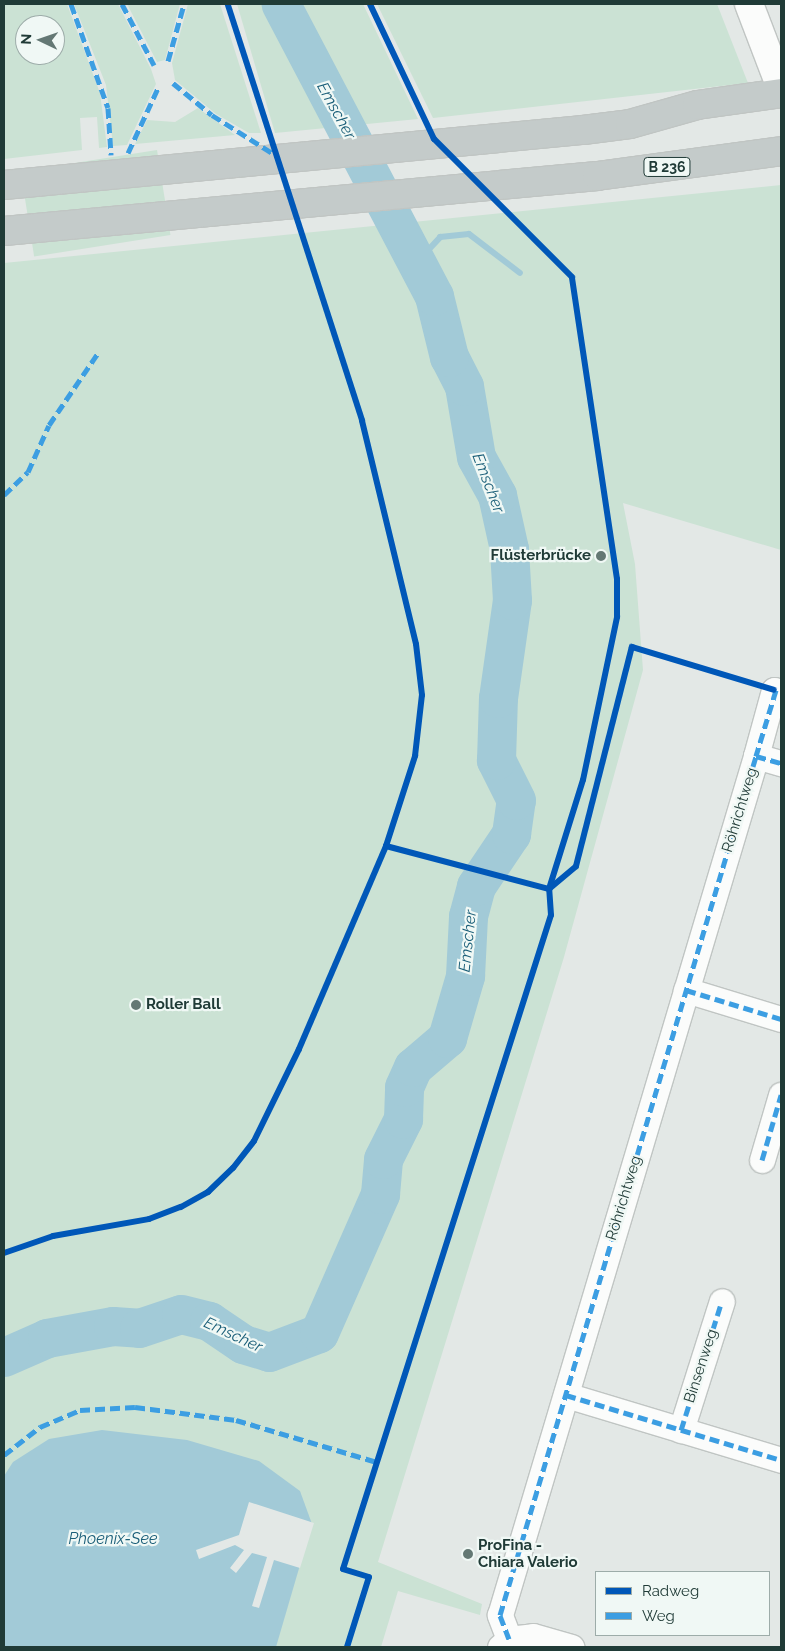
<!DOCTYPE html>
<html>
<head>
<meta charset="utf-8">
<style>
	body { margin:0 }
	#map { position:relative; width:785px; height:1651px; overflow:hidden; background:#e3e8e6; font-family:Raleway,sans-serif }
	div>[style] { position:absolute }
	.green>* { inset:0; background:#cbe2d4; transform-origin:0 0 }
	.water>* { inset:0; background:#a2cad7 }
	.pier>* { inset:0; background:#e3e8e6 }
	.stream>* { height:6px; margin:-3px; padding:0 3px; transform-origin:3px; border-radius:3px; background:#a2cad7 }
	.river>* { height:39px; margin:-19.5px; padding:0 19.5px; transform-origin:19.5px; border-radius:19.5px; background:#a2cad7 }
	.roads { filter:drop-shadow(1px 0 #c0c5c3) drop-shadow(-1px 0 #c0c5c3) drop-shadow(0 1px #c0c5c3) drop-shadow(0 -1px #c0c5c3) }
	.minor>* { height:25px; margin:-12.5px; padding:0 12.5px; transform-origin:12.5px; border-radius:12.5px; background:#fbfcfb }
	.secondary>* { height:28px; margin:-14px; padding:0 14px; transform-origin:14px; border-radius:14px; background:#fbfcfb }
	.trunk>* { height:28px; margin:-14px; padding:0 14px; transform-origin:14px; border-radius:14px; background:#c4cbca }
	.quiet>* { height:5px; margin-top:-2.5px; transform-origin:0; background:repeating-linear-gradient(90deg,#3c9ee2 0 10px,transparent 0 15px) }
	.cycleway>* { height:6px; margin:-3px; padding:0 3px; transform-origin:3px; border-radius:3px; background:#0057b8 }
	.dots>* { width:14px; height:14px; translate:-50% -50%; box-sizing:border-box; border:2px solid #f0f8f5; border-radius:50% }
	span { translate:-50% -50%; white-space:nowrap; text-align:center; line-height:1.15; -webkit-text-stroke:4.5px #f0f8f5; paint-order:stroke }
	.shield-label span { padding:1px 4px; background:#f0f8f5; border:1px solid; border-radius:4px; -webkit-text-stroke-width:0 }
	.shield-label { font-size:14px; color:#203b37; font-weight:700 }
	.poi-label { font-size:15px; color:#203b37; font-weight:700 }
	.right { translate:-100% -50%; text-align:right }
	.left { translate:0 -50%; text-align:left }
	.street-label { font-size:15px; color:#203b37 }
	.water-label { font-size:16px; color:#1a5e78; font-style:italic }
	.frame { position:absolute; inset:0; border:5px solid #203b37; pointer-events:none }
	.legend { position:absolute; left:595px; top:1571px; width:175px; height:65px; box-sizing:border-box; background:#f0f8f5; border:1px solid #9daca9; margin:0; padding:6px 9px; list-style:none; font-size:15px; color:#203b37 }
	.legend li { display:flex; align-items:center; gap:10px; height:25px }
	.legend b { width:25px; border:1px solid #9daca9 }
	.north { position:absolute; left:15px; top:15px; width:50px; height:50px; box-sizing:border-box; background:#f0f8f5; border:1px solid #9daca9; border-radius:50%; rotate:273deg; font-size:14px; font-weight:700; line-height:20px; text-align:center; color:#203b37 }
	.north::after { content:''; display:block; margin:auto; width:18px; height:22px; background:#647874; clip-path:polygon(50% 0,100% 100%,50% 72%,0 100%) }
</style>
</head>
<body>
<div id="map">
	<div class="green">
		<i style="clip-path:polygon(evenodd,4px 4px,67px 4px,100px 93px,107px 147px,99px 148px,97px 117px,80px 118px,82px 150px,4px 159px,4px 4px,25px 25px,55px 25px,55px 55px,25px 55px,25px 25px)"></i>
		<i style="clip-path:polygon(74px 4px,118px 4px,151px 69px,156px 84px,127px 145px,113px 146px,106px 85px)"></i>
		<i style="clip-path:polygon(127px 4px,180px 4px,165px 60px,157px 62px)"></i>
		<i style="clip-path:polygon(188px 4px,220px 4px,261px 133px,249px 133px,216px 114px,175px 80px,172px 63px)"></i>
		<i style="clip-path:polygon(237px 4px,363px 4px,418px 119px,275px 133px)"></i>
		<i style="clip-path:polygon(377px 4px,717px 4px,748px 83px,433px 118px)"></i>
		<i style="clip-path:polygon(198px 108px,235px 135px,135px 144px,147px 120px,175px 122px)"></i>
		<i style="left:157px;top:150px;width:86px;height:138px;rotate:81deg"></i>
		<i style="clip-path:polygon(781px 185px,781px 550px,623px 503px,635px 564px,643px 670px,564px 957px,378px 1562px,482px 1604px,480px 1615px,398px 1591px,381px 1647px,4px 1647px,4px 263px)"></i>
	</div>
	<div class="water">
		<i style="clip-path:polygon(102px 1430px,187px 1440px,259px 1461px,300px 1491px,312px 1524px,276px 1647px,4px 1647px,4px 1476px,13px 1462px,49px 1439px)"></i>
	</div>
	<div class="pier">
		<i style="clip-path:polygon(249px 1502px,314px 1523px,300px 1568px,274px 1560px,259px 1608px,252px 1606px,267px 1557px,252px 1553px,236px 1573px,230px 1568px,244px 1550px,235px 1545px,199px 1559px,196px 1550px,239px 1535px)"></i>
	</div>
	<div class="stream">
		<i style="left:418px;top:261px;width:33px;rotate:-47deg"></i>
		<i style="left:440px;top:237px;width:29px;rotate:-6deg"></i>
		<i style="left:469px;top:234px;width:64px;rotate:37.4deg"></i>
	</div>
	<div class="river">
		<i style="left:4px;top:1357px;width:47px;rotate:-23.8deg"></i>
		<i style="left:47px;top:1338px;width:67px;rotate:-10.3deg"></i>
		<i style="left:113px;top:1326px;width:26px;rotate:4deg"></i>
		<i style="left:139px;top:1328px;width:44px;rotate:-18.4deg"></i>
		<i style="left:181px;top:1314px;width:29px;rotate:14deg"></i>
		<i style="left:209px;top:1321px;width:41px;rotate:34.1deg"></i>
		<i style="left:243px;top:1344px;width:27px;rotate:17deg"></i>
		<i style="left:269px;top:1352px;width:53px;rotate:-20.8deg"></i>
		<i style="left:319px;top:1333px;width:152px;rotate:-66.3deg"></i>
		<i style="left:380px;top:1194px;width:35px;rotate:-85deg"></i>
		<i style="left:383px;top:1159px;width:45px;rotate:-63.4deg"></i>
		<i style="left:403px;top:1119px;width:32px;rotate:-88deg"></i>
		<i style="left:404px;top:1087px;width:22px;rotate:-66deg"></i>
		<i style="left:413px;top:1067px;width:45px;rotate:-40.5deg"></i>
		<i style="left:447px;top:1038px;width:65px;rotate:-73.8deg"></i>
		<i style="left:465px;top:976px;width:60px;rotate:-87.1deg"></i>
		<i style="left:468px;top:916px;width:31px;rotate:-75deg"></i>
		<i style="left:476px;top:886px;width:63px;rotate:-56.1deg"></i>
		<i style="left:511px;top:834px;width:34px;rotate:-82deg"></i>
		<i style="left:516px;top:800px;width:45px;rotate:-116.6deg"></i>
		<i style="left:496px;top:760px;width:62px;rotate:-88.2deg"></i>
		<i style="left:498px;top:698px;width:99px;rotate:-81.9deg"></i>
		<i style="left:512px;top:600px;width:51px;rotate:-93.4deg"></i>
		<i style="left:509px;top:549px;width:55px;rotate:-102.5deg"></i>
		<i style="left:497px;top:495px;width:43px;rotate:-118.9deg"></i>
		<i style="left:476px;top:457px;width:72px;rotate:-99.6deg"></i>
		<i style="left:464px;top:386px;width:33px;rotate:-117deg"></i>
		<i style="left:449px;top:357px;width:63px;rotate:-103.8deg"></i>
		<i style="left:434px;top:296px;width:330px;rotate:-117.7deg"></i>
	</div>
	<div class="roads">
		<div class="minor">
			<i style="left:781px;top:692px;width:7px;rotate:-164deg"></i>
			<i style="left:774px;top:690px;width:68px;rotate:105.3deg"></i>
			<i style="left:756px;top:756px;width:26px;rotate:16deg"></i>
			<i style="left:686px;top:990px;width:99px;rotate:17deg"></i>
			<i style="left:762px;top:1160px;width:68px;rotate:-73.7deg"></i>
			<i style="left:566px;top:1395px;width:225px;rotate:16.8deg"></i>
			<i style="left:681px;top:1430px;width:135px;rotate:-72.4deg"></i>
			<i style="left:509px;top:1639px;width:26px;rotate:-111deg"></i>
			<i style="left:500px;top:1615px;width:896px;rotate:-73.4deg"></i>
			<i style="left:500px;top:1647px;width:12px;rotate:-42deg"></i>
			<i style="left:509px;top:1639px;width:24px;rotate:-7deg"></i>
			<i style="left:533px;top:1636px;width:40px;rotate:16deg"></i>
		</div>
		<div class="secondary">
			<i style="left:749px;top:4px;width:90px;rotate:69.1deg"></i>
		</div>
		<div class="trunk">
			<i style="left:4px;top:185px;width:582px;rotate:-5.43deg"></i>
			<i style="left:583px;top:130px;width:47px;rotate:-7.3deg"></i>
			<i style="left:630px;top:124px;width:70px;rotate:-15.8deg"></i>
			<i style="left:697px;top:105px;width:85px;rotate:-8.1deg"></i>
			<i style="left:4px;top:231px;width:596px;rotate:-5.3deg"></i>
			<i style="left:597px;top:176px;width:186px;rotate:-7.7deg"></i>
		</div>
	</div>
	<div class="quiet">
		<i style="left:71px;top:4px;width:110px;rotate:70.4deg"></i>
		<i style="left:108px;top:108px;width:47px;rotate:86.3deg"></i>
		<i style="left:122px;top:4px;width:69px;rotate:62.3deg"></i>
		<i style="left:168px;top:61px;width:59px;rotate:-74.3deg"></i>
		<i style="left:173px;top:83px;width:50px;rotate:39.4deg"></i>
		<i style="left:212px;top:115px;width:77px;rotate:32.2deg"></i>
		<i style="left:128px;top:153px;width:74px;rotate:-65.2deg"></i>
		<i style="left:4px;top:495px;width:33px;rotate:-44deg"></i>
		<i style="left:28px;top:472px;width:51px;rotate:-65.9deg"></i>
		<i style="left:49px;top:425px;width:87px;rotate:-55.8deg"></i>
		<i style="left:776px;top:690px;width:69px;rotate:106.9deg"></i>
		<i style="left:756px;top:756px;width:26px;rotate:16deg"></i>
		<i style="left:686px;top:990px;width:99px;rotate:17deg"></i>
		<i style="left:762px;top:1160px;width:68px;rotate:-73.7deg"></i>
		<i style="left:566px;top:1395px;width:225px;rotate:16.8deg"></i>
		<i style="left:681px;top:1430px;width:135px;rotate:-72.4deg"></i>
		<i style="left:4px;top:1455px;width:46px;rotate:-37.9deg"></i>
		<i style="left:40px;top:1427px;width:43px;rotate:-23deg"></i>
		<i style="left:80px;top:1410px;width:55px;rotate:-3.1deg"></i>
		<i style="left:135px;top:1407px;width:102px;rotate:7.3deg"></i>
		<i style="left:236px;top:1420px;width:147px;rotate:16.6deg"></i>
		<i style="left:509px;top:1639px;width:26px;rotate:-111deg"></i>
		<i style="left:500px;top:1615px;width:896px;rotate:-73.4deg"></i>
	</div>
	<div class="cycleway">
		<i style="left:386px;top:846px;width:169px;rotate:14.8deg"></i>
		<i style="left:549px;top:889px;width:35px;rotate:-40deg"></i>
		<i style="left:576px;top:866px;width:226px;rotate:-75.7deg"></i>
		<i style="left:632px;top:647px;width:148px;rotate:16.8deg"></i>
		<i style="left:4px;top:1253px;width:52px;rotate:-19.1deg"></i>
		<i style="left:53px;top:1236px;width:97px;rotate:-10deg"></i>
		<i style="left:149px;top:1219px;width:34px;rotate:-21deg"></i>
		<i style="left:181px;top:1207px;width:31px;rotate:-29deg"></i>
		<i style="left:208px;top:1192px;width:35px;rotate:-44deg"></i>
		<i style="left:233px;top:1168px;width:34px;rotate:-52deg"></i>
		<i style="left:254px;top:1141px;width:102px;rotate:-63.9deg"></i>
		<i style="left:299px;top:1049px;width:221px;rotate:-66.8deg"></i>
		<i style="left:386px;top:846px;width:95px;rotate:-72.1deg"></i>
		<i style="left:415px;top:756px;width:61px;rotate:-83.5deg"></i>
		<i style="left:422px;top:695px;width:51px;rotate:-96.7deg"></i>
		<i style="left:416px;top:644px;width:230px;rotate:-103.6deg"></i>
		<i style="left:362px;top:420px;width:437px;rotate:-107.9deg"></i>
		<i style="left:347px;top:1647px;width:73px;rotate:-72.6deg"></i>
		<i style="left:369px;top:1577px;width:27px;rotate:-163deg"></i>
		<i style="left:343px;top:1569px;width:686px;rotate:-72.36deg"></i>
		<i style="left:551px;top:915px;width:26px;rotate:-94deg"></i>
		<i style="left:549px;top:889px;width:114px;rotate:-72.7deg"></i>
		<i style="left:583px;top:780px;width:167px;rotate:-78.2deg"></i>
		<i style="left:617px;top:617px;width:38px;rotate:-90deg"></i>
		<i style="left:617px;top:579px;width:305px;rotate:-98.5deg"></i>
		<i style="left:572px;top:277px;width:195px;rotate:-135deg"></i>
		<i style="left:434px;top:139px;width:149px;rotate:-115.4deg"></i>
	</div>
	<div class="dots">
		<i style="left:601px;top:556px;background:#647874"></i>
		<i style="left:136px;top:1005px;background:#647874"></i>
		<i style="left:468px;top:1554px;background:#647874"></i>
	</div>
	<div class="shield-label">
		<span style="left:667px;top:167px">B 236</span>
	</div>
	<div class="poi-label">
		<span class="right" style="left:591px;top:556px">Flüsterbrücke</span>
		<span class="left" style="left:146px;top:1005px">Roller Ball</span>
		<span class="left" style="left:478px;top:1554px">ProFina -<br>Chiara Valerio</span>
	</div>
	<div class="street-label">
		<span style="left:740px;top:810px;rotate:-73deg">Röhrichtweg</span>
		<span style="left:624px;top:1198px;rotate:-73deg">Röhrichtweg</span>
		<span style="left:701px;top:1366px;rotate:-72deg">Binsenweg</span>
	</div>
	<div class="water-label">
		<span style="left:336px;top:111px;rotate:61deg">Emscher</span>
		<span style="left:488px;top:483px;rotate:69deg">Emscher</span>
		<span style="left:468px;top:941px;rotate:-84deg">Emscher</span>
		<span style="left:233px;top:1335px;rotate:25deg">Emscher</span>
		<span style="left:113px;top:1539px">Phoenix-See</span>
	</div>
	<div class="frame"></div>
	<ul class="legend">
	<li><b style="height:6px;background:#0057b8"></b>Radweg</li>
	<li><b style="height:6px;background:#3c9ee2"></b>Weg</li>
	</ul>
	<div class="north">N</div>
</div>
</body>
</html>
